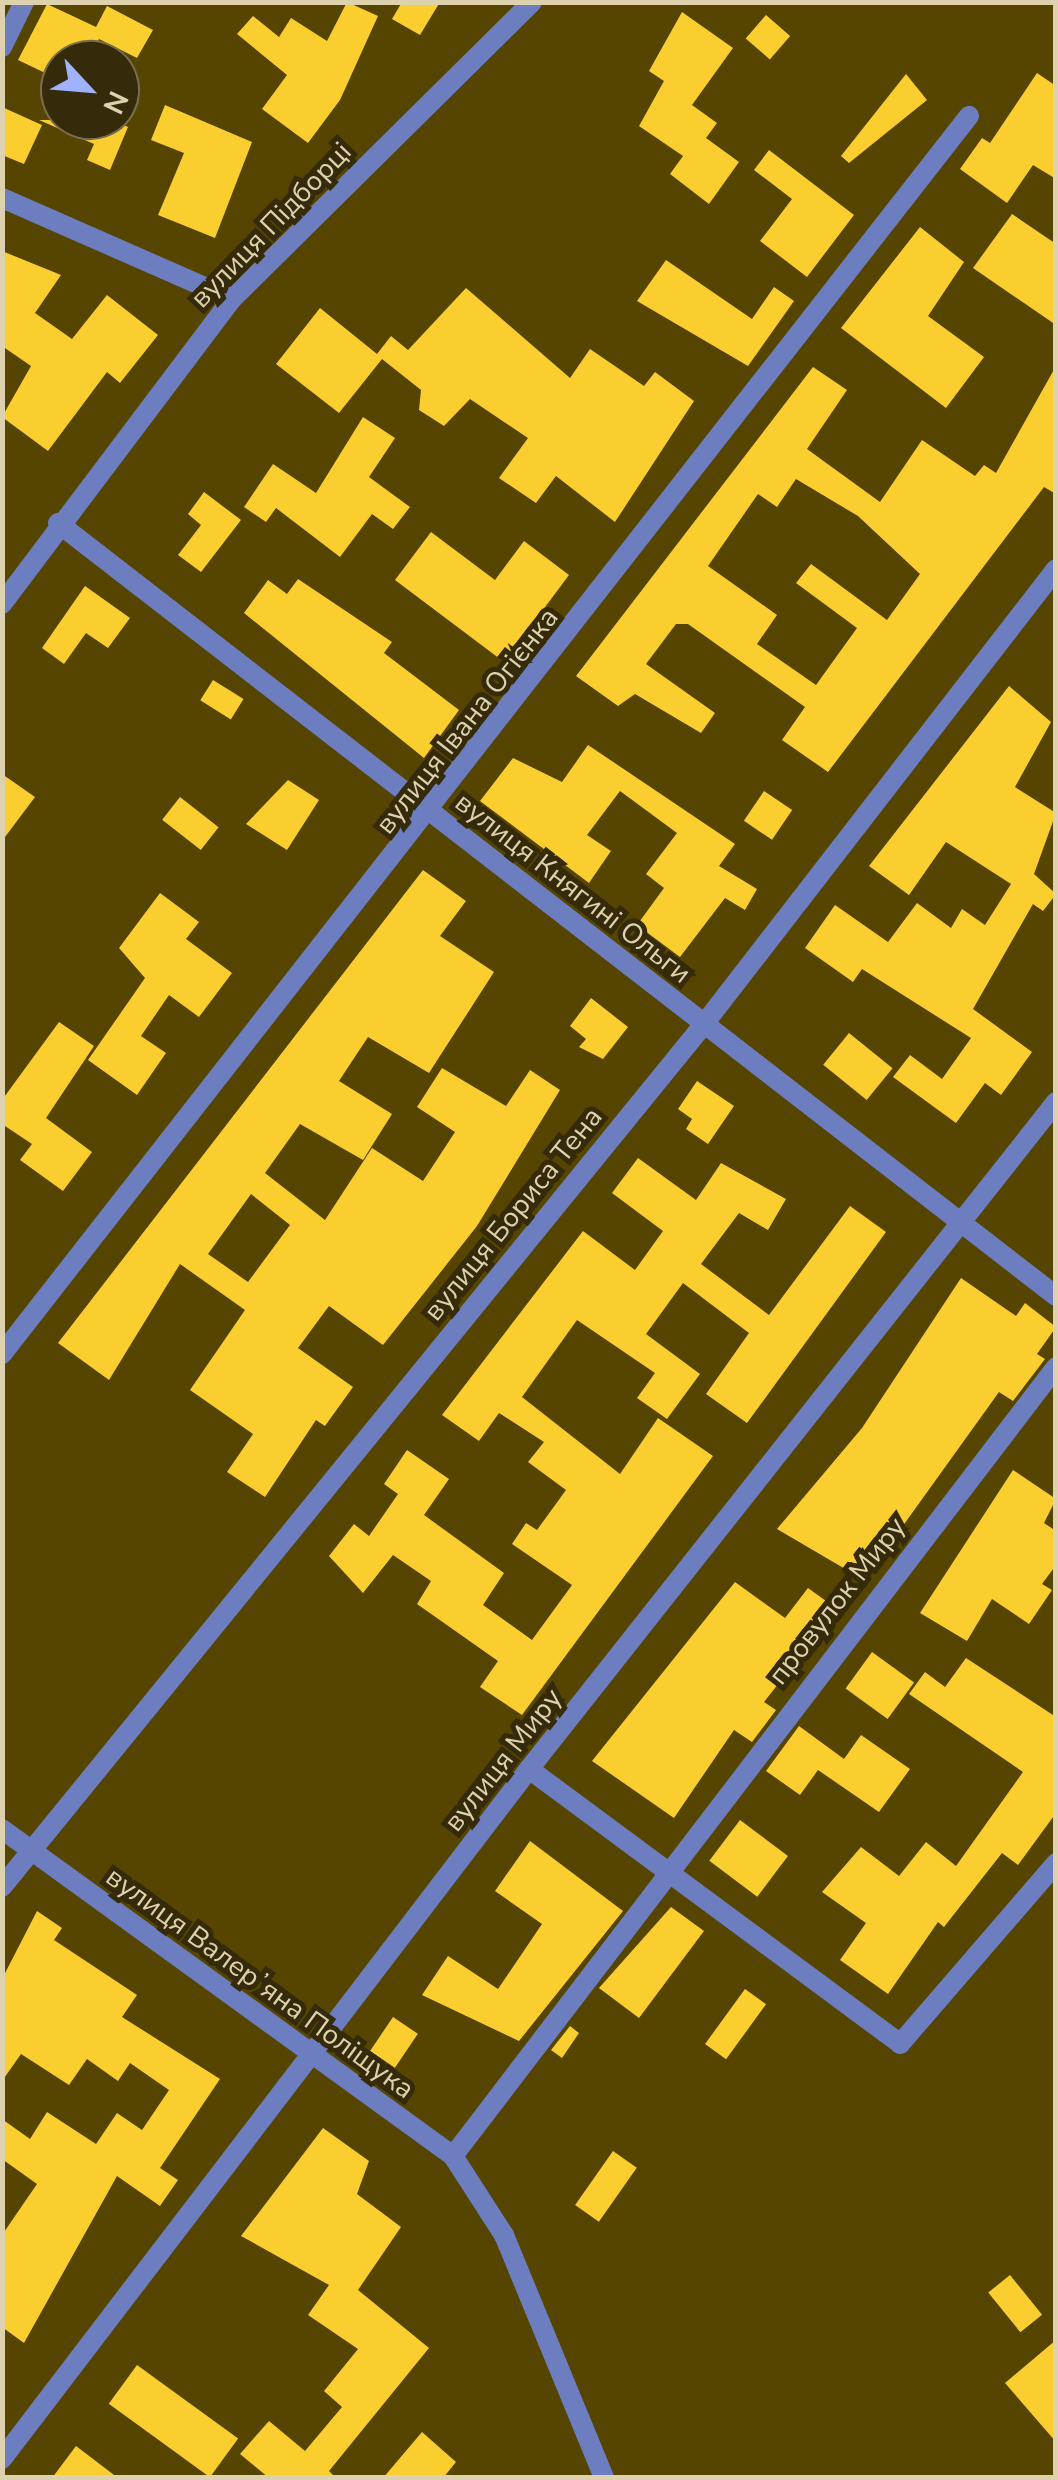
<!DOCTYPE html>
<html>
<head>
<meta charset="utf-8">
<style>
	body { margin:0 }
	#map { position:relative; width:1058px; height:2480px; overflow:hidden; background:#564401; font-family:"Nunito Sans",sans-serif }
	div>[style] { position:absolute }
	.building>* { inset:0; background:#fbce2f; transform-origin:0 0 }
	.minor>* { height:20px; margin:-10px; padding:0 10px; transform-origin:10px; border-radius:10px; background:#6d7ec0 }
	span { translate:-50% -50%; white-space:nowrap; text-align:center; line-height:1.15; -webkit-text-stroke:10px #352b0b; paint-order:stroke }
	.street-label { font-size:28px; color:#ded2ae }
	.frame { position:absolute; inset:0; border:5px solid #ded2ae; pointer-events:none }
	.north { position:absolute; left:40px; top:40px; width:100px; height:100px; box-sizing:border-box; background:#352b0b; border:2px solid #796e4c; border-radius:50%; rotate:116deg; font-size:28px; font-weight:700; line-height:40px; text-align:center; color:#ded2ae }
	.north::after { content:''; display:block; margin:auto; width:35px; height:45px; background:#9fb3fd; clip-path:polygon(50% 0,100% 100%,50% 72%,0 100%) }
</style>
</head>
<body>
<div id="map">
	<div class="building">
		<i style="clip-path:polygon(347px 2px,378px 16px,340px 100px,308px 143px,262px 109px,287px 75px,237px 34px,253px 16px,279px 37px,291px 18px,327px 41px)"></i>
		<i style="clip-path:polygon(402px 2px,440px 2px,420px 35px,392px 19px)"></i>
		<i style="clip-path:polygon(47px 4px,96px 27px,107px 6px,153px 30px,137px 58px,99px 39px,88px 60px,60px 60px,60px 80px,18px 60px)"></i>
		<i style="clip-path:polygon(682px 12px,733px 48px,692px 105px,717px 123px,706px 138px,739px 162px,709px 204px,670px 174px,683px 156px,639px 126px,664px 81px,649px 71px)"></i>
		<i style="left:766px;top:15px;width:32px;height:31px;rotate:41deg"></i>
		<i style="clip-path:polygon(1037px 73px,1056px 86px,1056px 179px,1033px 165px,1007px 203px,960px 169px,982px 138px,990px 143px)"></i>
		<i style="clip-path:polygon(906px 74px,927px 100px,849px 163px,841px 156px)"></i>
		<i style="clip-path:polygon(165px 105px,252px 142px,215px 238px,158px 215px,184px 153px,151px 140px)"></i>
		<i style="clip-path:polygon(2px 107px,42px 125px,24px 164px,2px 155px)"></i>
		<i style="clip-path:polygon(39px 120px,112px 120px,128px 127px,110px 170px,87px 160px,94px 144px)"></i>
		<i style="clip-path:polygon(769px 150px,854px 215px,807px 277px,760px 241px,792px 199px,754px 170px)"></i>
		<i style="clip-path:polygon(1012px 214px,1056px 244px,1056px 325px,973px 268px)"></i>
		<i style="clip-path:polygon(920px 227px,964px 262px,928px 316px,984px 357px,946px 408px,841px 328px)"></i>
		<i style="clip-path:polygon(2px 251px,61px 275px,35px 313px,72px 339px,107px 295px,158px 335px,120px 383px,107px 372px,48px 451px,2px 417px,31px 366px,2px 346px)"></i>
		<i style="clip-path:polygon(666px 260px,752px 319px,774px 287px,794px 301px,748px 366px,637px 301px)"></i>
		<i style="clip-path:polygon(466px 288px,570px 378px,590px 349px,644px 386px,655px 372px,694px 401px,615px 522px,556px 476px,536px 503px,499px 478px,528px 438px,470px 399px,444px 426px,419px 410px,421px 390px,382px 359px,339px 413px,276px 364px,320px 308px,377px 354px,391px 336px,408px 350px)"></i>
		<i style="clip-path:polygon(evenodd,1056px 366px,1056px 494px,1044px 487px,828px 772px,782px 740px,805px 707px,688px 624px,676px 624px,646px 664px,715px 713px,701px 733px,635px 694px,618px 706px,576px 676px,813px 367px,847px 390px,807px 449px,880px 502px,922px 440px,975px 476px,984px 465px,996px 473px,1056px 366px,796px 479px,858px 516px,920px 574px,887px 620px,811px 564px,796px 583px,857px 628px,816px 685px,757px 644px,777px 615px,708px 566px,758px 494px,777px 507px,796px 479px)"></i>
		<i style="clip-path:polygon(363px 417px,395px 438px,369px 477px,410px 507px,393px 529px,372px 514px,340px 557px,276px 508px,266px 522px,244px 507px,273px 464px,316px 493px)"></i>
		<i style="clip-path:polygon(204px 492px,241px 520px,201px 572px,178px 555px,201px 525px,188px 514px)"></i>
		<i style="clip-path:polygon(431px 532px,495px 580px,524px 541px,569px 575px,504px 662px,395px 580px)"></i>
		<i style="clip-path:polygon(298px 579px,392px 642px,384px 653px,459px 710px,424px 758px,244px 613px,268px 580px,287px 594px)"></i>
		<i style="clip-path:polygon(85px 586px,130px 618px,108px 648px,86px 633px,64px 664px,42px 648px)"></i>
		<i style="left:213px;top:680px;width:36px;height:24px;rotate:32deg"></i>
		<i style="clip-path:polygon(1009px 686px,1051px 722px,1015px 787px,1056px 813px,1034px 874px,1056px 894px,1043px 911px,1033px 904px,973px 1009px,1032px 1052px,1001px 1095px,985px 1083px,956px 1123px,893px 1077px,910px 1055px,942px 1079px,971px 1038px,862px 969px,853px 982px,805px 948px,835px 905px,888px 942px,917px 903px,951px 928px,962px 909px,985px 925px,1011px 884px,946px 842px,909px 895px,869px 866px)"></i>
		<i style="clip-path:polygon(588px 745px,735px 844px,719px 866px,757px 889px,745px 910px,725px 898px,680px 957px,637px 925px,664px 888px,646px 874px,677px 833px,620px 791px,587px 835px,611px 851px,589px 883px,480px 801px,513px 758px,562px 782px)"></i>
		<i style="clip-path:polygon(2px 774px,35px 797px,2px 841px)"></i>
		<i style="clip-path:polygon(288px 780px,319px 800px,287px 850px,246px 824px)"></i>
		<i style="left:764px;top:791px;width:34px;height:36px;rotate:34deg"></i>
		<i style="left:180px;top:797px;width:49px;height:29px;rotate:38deg"></i>
		<i style="clip-path:polygon(evenodd,423px 870px,466px 901px,440px 936px,494px 972px,429px 1073px,368px 1037px,339px 1081px,392px 1114px,363px 1160px,300px 1124px,265px 1173px,325px 1220px,372px 1148px,423px 1181px,455px 1132px,417px 1107px,442px 1068px,506px 1106px,530px 1070px,560px 1090px,477px 1226px,383px 1345px,329px 1306px,298px 1348px,353px 1387px,325px 1426px,316px 1420px,265px 1497px,227px 1472px,253px 1434px,190px 1390px,245px 1310px,180px 1264px,109px 1380px,58px 1343px,423px 870px,251px 1194px,290px 1225px,248px 1282px,208px 1254px,251px 1194px)"></i>
		<i style="clip-path:polygon(160px 893px,199px 922px,186px 939px,232px 973px,199px 1017px,169px 995px,141px 1036px,166px 1053px,137px 1095px,88px 1060px,145px 978px,119px 948px)"></i>
		<i style="clip-path:polygon(591px 998px,628px 1027px,603px 1059px,579px 1047px,586px 1039px,570px 1026px)"></i>
		<i style="clip-path:polygon(59px 1022px,94px 1046px,46px 1118px,92px 1152px,63px 1191px,20px 1160px,32px 1144px,2px 1124px,2px 1100px)"></i>
		<i style="left:849px;top:1033px;width:56px;height:41px;rotate:39deg"></i>
		<i style="clip-path:polygon(697px 1081px,734px 1106px,708px 1144px,686px 1129px,692px 1119px,678px 1109px)"></i>
		<i style="clip-path:polygon(638px 1158px,696px 1200px,721px 1163px,786px 1199px,768px 1230px,739px 1213px,701px 1264px,769px 1315px,850px 1206px,886px 1232px,747px 1423px,706px 1394px,749px 1333px,683px 1283px,646px 1334px,700px 1374px,667px 1419px,637px 1398px,655px 1373px,577px 1320px,522px 1397px,620px 1474px,658px 1418px,713px 1456px,522px 1715px,480px 1687px,498px 1661px,417px 1604px,431px 1581px,393px 1555px,363px 1593px,329px 1556px,354px 1524px,369px 1536px,398px 1494px,384px 1484px,407px 1450px,449px 1479px,424px 1515px,504px 1573px,483px 1605px,532px 1640px,572px 1585px,512px 1544px,526px 1523px,537px 1530px,566px 1490px,528px 1462px,544px 1442px,499px 1413px,479px 1441px,442px 1415px,583px 1231px,635px 1270px,663px 1231px,612px 1193px)"></i>
		<i style="clip-path:polygon(961px 1278px,1016px 1316px,1025px 1303px,1056px 1327px,1037px 1354px,1045px 1359px,1013px 1401px,999px 1392px,864px 1580px,777px 1529px,862px 1428px)"></i>
		<i style="clip-path:polygon(1013px 1470px,1056px 1499px,1044px 1523px,1056px 1531px,1056px 1565px,1042px 1584px,1052px 1590px,1029px 1624px,992px 1599px,967px 1641px,920px 1613px)"></i>
		<i style="clip-path:polygon(735px 1582px,785px 1618px,808px 1588px,837px 1609px,764px 1702px,776px 1710px,752px 1742px,734px 1730px,674px 1818px,592px 1761px)"></i>
		<i style="left:872px;top:1652px;width:52px;height:45px;rotate:36deg"></i>
		<i style="clip-path:polygon(966px 1658px,1056px 1717px,1056px 1813px,1018px 1865px,1002px 1853px,944px 1927px,938px 1922px,888px 1994px,840px 1960px,866px 1923px,822px 1892px,861px 1847px,899px 1876px,926px 1842px,956px 1866px,1023px 1772px,909px 1694px,925px 1672px,945px 1687px)"></i>
		<i style="clip-path:polygon(799px 1726px,844px 1759px,861px 1735px,910px 1769px,879px 1812px,818px 1770px,800px 1795px,766px 1771px)"></i>
		<i style="left:740px;top:1820px;width:60px;height:51px;rotate:37deg"></i>
		<i style="clip-path:polygon(530px 1841px,623px 1911px,519px 2041px,422px 1995px,448px 1956px,498px 1989px,542px 1924px,495px 1891px)"></i>
		<i style="clip-path:polygon(671px 1907px,704px 1931px,639px 2018px,599px 1988px)"></i>
		<i style="clip-path:polygon(37px 1911px,62px 1928px,54px 1940px,137px 1995px,122px 2017px,220px 2079px,160px 2168px,178px 2180px,160px 2206px,117px 2176px,24px 2343px,2px 2327px,2px 2235px,37px 2184px,2px 2159px,2px 2119px,30px 2139px,47px 2112px,96px 2144px,117px 2113px,142px 2130px,169px 2090px,130px 2063px,118px 2081px,87px 2059px,69px 2085px,21px 2054px,2px 2081px,2px 1979px)"></i>
		<i style="left:745px;top:1989px;width:26px;height:68px;rotate:36deg"></i>
		<i style="left:393px;top:2017px;width:30px;height:41px;rotate:34deg"></i>
		<i style="clip-path:polygon(570px 2026px,579px 2033px,562px 2058px,551px 2050px)"></i>
		<i style="clip-path:polygon(323px 2128px,369px 2161px,357px 2194px,401px 2227px,358px 2290px,429px 2348px,329px 2471px,336px 2478px,269px 2478px,240px 2454px,269px 2421px,305px 2451px,342px 2407px,324px 2391px,358px 2349px,308px 2315px,329px 2285px,241px 2236px)"></i>
		<i style="left:613px;top:2151px;width:29px;height:66px;rotate:35deg"></i>
		<i style="left:1010px;top:2275px;width:51px;height:28px;rotate:51deg"></i>
		<i style="clip-path:polygon(1056px 2340px,1056px 2442px,1005px 2383px)"></i>
		<i style="left:137px;top:2365px;width:125px;height:48px;rotate:36deg"></i>
		<i style="clip-path:polygon(422px 2432px,456px 2462px,443px 2478px,383px 2478px)"></i>
		<i style="clip-path:polygon(76px 2446px,118px 2478px,52px 2478px)"></i>
	</div>
	<div class="minor">
		<i style="left:2px;top:47px;width:50px;rotate:-63.9deg"></i>
		<i style="left:2px;top:198px;width:251px;rotate:23.7deg"></i>
		<i style="left:58px;top:523px;width:1262px;rotate:37.76deg"></i>
		<i style="left:2px;top:604px;width:382px;rotate:-53deg"></i>
		<i style="left:232px;top:299px;width:422px;rotate:-44.7deg"></i>
		<i style="left:2px;top:1354px;width:1571px;rotate:-52.01deg"></i>
		<i style="left:529px;top:1769px;width:462px;rotate:36.5deg"></i>
		<i style="left:900px;top:2044px;width:239px;rotate:-49.2deg"></i>
		<i style="left:2px;top:1829px;width:557px;rotate:35.94deg"></i>
		<i style="left:453px;top:2156px;width:94px;rotate:57.2deg"></i>
		<i style="left:504px;top:2235px;width:263px;rotate:67.6deg"></i>
		<i style="left:2px;top:1887px;width:1112px;rotate:-50.87deg"></i>
		<i style="left:704px;top:1024px;width:575px;rotate:-52.27deg"></i>
		<i style="left:453px;top:2156px;width:993px;rotate:-52.61deg"></i>
		<i style="left:2px;top:2459px;width:868px;rotate:-52.63deg"></i>
		<i style="left:529px;top:1769px;width:850px;rotate:-51.69deg"></i>
	</div>
	<div class="street-label">
		<span style="left:271px;top:225px;rotate:-46deg">вулиця Підборці</span>
		<span style="left:467px;top:721px;rotate:-52deg">вулиця Івана Огієнка</span>
		<span style="left:573px;top:888px;rotate:38deg">вулиця Княгині Ольги</span>
		<span style="left:513px;top:1214px;rotate:-51deg">вулиця Бориса Тена</span>
		<span style="left:837px;top:1601px;rotate:-52deg">провулок Миру</span>
		<span style="left:503px;top:1760px;rotate:-52deg">вулиця Миру</span>
		<span style="left:260px;top:1983px;rotate:36deg">вулиця Валерʼяна Поліщука</span>
	</div>
	<div class="frame"></div>
	<div class="north">N</div>
</div>
</body>
</html>
